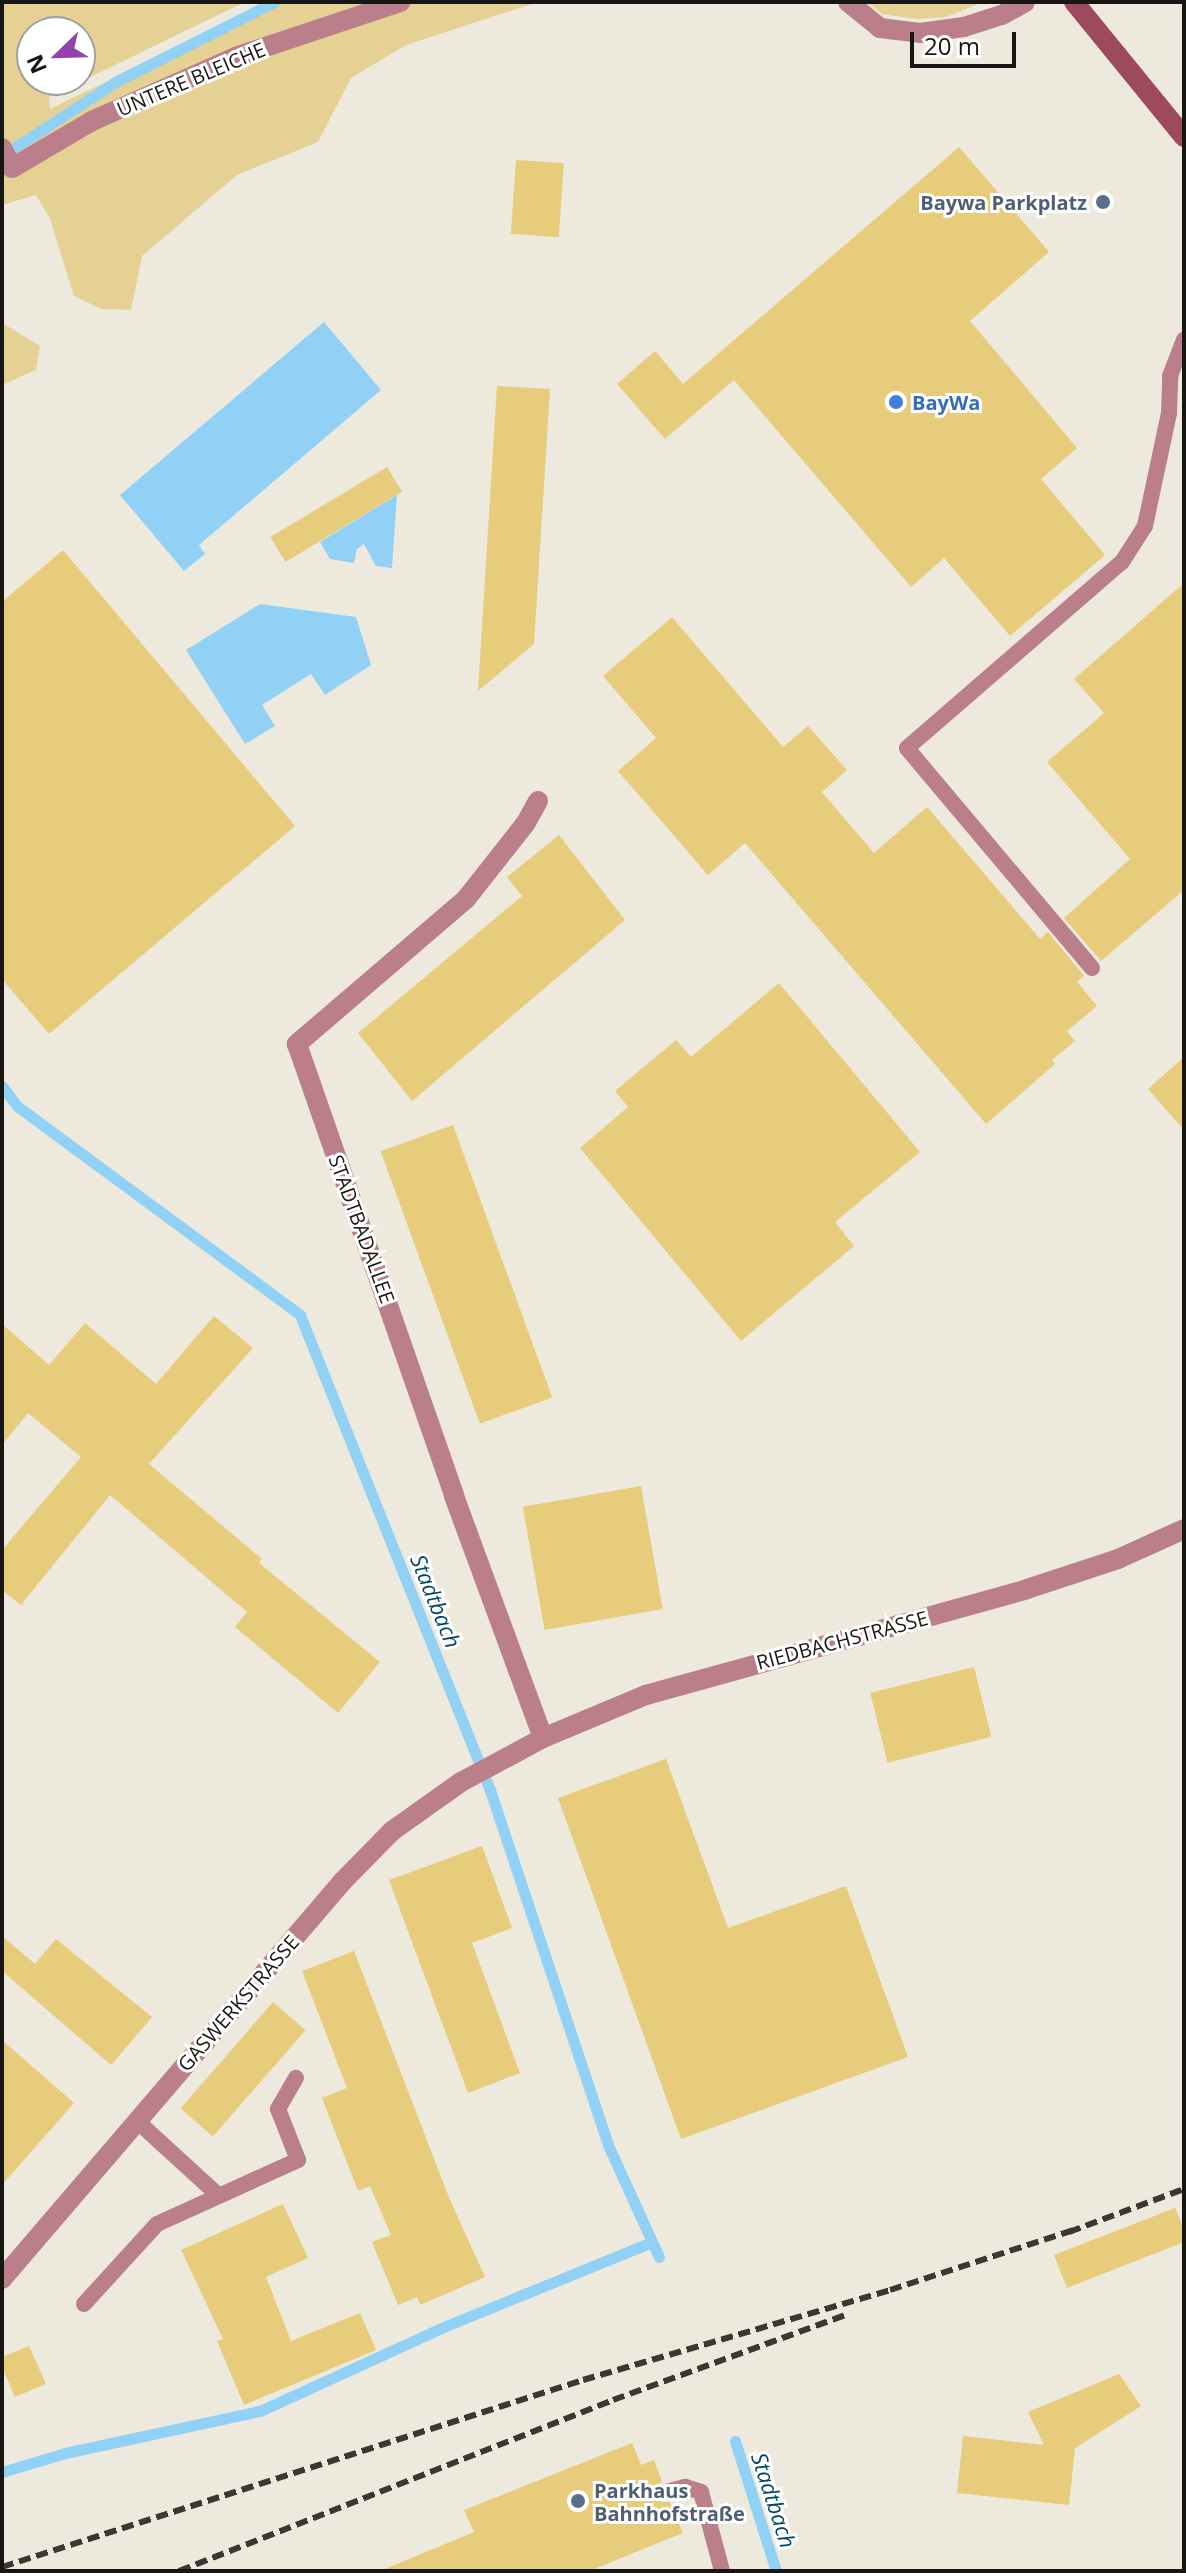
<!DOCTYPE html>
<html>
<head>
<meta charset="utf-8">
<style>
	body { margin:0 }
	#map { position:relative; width:1186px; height:2573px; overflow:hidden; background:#ede9dc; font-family:"Open Sans",sans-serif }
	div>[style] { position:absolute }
	.green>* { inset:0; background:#e5d194 }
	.water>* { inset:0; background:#91d1f6 }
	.stream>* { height:11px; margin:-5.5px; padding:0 5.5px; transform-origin:5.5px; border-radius:5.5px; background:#91d1f6 }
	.building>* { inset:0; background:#e7cc7c; transform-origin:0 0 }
	.lane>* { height:16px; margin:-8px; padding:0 8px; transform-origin:8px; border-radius:8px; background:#ba7f8a }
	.street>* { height:20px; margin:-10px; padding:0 10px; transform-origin:10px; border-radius:10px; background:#ba7f8a }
	.secondary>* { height:20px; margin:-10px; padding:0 10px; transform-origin:10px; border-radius:10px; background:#9d4a5e }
	.rail>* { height:6px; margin-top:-3px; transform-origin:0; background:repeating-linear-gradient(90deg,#3b3833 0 12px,transparent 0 18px) }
	.dots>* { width:22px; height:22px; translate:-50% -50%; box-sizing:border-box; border:4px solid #fff; border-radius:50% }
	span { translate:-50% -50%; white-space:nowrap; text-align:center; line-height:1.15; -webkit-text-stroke:6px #fff; paint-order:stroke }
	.street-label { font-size:20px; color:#181612 }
	.service-label { font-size:20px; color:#4e5e75; font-weight:700 }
	.right { translate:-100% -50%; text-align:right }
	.left { translate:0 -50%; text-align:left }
	.shop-label { font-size:20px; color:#366cbe; font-weight:700 }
	.water-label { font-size:22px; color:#004766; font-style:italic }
	.frame { position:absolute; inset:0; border:4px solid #181612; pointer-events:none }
	.north { position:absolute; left:16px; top:16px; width:80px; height:80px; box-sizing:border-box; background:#fff; border:2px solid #a3a2a0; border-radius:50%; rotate:247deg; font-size:22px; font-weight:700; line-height:32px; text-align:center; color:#181612 }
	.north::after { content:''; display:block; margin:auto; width:28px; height:36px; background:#9541ae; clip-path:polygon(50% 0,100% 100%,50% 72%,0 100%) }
	.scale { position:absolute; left:910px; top:32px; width:106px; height:36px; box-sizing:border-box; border:4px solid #181612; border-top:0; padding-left:10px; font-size:24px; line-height:28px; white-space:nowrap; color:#181612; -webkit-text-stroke:6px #fff; paint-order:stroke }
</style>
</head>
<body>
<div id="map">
	<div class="green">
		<i style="clip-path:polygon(evenodd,2px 2px,245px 2px,49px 97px,50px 109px,238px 18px,285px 2px,538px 2px,406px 45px,351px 78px,318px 142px,237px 175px,142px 256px,131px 310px,101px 309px,74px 296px,50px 219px,36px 195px,2px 205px,2px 2px,32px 32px,80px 32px,80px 80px,32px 80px,32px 32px)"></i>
		<i style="clip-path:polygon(867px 2px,983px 2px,946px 17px,917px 19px,882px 14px)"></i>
		<i style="clip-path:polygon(2px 323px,40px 346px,36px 370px,2px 385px)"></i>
	</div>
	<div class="water">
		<i style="clip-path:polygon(324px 322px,381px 390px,199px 545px,205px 554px,184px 571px,120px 495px)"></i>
		<i style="clip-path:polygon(397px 495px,392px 568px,376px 566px,364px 544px,357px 549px,354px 563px,330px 559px,320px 542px)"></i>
		<i style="clip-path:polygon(260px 604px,356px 617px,371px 665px,325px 695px,311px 674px,262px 705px,275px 726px,245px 744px,186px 650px)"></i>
	</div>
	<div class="stream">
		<i style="left:2px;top:156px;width:137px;rotate:-33.1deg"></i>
		<i style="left:117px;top:81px;width:176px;rotate:-26.7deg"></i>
		<i style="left:2px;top:1086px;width:25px;rotate:53deg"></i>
		<i style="left:17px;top:1106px;width:352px;rotate:36.4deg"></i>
		<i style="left:300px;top:1315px;width:512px;rotate:68.2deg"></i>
		<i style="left:490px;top:1790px;width:374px;rotate:71.6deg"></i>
		<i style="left:608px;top:2145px;width:123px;rotate:65.5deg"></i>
		<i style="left:735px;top:2441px;width:136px;rotate:72.5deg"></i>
		<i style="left:2px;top:2472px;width:66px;rotate:-16.8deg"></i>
		<i style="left:65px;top:2453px;width:199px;rotate:-12.2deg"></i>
		<i style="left:260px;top:2411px;width:205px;rotate:-24.6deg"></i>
		<i style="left:446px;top:2326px;width:222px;rotate:-22.2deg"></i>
	</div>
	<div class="building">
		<i style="clip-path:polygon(959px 147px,1049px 252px,970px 321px,1077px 448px,1041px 479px,1105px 555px,1010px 636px,944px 558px,911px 587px,734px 380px,665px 439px,617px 384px,655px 351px,683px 384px)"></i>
		<i style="left:516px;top:160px;width:48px;height:74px;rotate:4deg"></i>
		<i style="clip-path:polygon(497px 386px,550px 389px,534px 644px,478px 691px)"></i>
		<i style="left:387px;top:467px;width:29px;height:136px;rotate:59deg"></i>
		<i style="clip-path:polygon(63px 550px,295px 826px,49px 1034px,2px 979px,2px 602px)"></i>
		<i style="clip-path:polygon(1184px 583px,1184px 890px,1101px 961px,1064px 918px,1130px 859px,1047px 762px,1104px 713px,1074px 679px)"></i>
		<i style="clip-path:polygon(672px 617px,783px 747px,808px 726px,847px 770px,822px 792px,874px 853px,927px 807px,1040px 939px,1048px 932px,1084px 976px,1077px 982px,1097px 1006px,1067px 1031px,1075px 1041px,1052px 1060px,1055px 1064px,986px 1124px,745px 843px,708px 875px,618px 771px,656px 738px,603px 676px)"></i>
		<i style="clip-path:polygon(559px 835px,625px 920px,412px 1101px,358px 1033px,522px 896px,507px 877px)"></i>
		<i style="clip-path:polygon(779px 983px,920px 1152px,835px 1222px,854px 1246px,741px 1341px,580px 1148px,628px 1107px,615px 1091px,676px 1040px,691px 1057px)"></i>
		<i style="clip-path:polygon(1184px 1057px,1184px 1130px,1148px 1089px)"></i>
		<i style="left:453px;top:1125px;width:290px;height:77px;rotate:70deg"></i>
		<i style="clip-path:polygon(214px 1316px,253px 1348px,149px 1464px,262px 1559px,259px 1563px,380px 1662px,338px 1713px,235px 1627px,247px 1612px,110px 1495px,21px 1605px,2px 1590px,2px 1550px,81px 1457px,28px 1413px,2px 1445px,2px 1324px,49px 1365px,85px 1323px,156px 1384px)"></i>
		<i style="left:641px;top:1486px;width:125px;height:120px;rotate:80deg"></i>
		<i style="left:974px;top:1667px;width:72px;height:107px;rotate:76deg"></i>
		<i style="clip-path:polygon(666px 1759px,728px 1928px,846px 1886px,908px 2057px,681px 2139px,558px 1798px)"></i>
		<i style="clip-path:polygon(482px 1846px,512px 1928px,472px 1943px,520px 2073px,468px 2093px,389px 1880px)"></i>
		<i style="clip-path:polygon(2px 1936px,35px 1964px,56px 1939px,152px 2017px,111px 2065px,2px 1971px)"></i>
		<i style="clip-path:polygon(354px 1951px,450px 2200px,485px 2277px,420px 2305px,417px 2297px,398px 2305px,372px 2242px,391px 2235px,370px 2186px,358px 2191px,322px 2098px,347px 2088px,302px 1971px)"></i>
		<i style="left:273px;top:2002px;width:43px;height:141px;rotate:41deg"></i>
		<i style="clip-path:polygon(2px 2040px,74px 2103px,2px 2185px)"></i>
		<i style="clip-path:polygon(283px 2204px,308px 2258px,266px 2277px,291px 2341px,360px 2313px,376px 2350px,244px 2405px,217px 2341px,223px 2339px,181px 2250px)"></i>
		<i style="clip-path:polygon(1175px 2208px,1184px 2229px,1184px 2242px,1067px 2288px,1054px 2255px)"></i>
		<i style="clip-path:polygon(29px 2346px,46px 2384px,15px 2397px,2px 2367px,2px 2357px)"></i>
		<i style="clip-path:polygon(1119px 2374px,1141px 2406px,1075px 2448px,1069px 2505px,957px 2493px,963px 2436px,1044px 2445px,1028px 2412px)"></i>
		<i style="clip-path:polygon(632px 2443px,641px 2465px,654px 2460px,662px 2482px,656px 2488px,656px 2496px,662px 2502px,670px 2502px,683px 2533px,589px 2571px,380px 2571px,474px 2532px,464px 2510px)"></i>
	</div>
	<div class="lane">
		<i style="left:1092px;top:968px;width:287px;rotate:-130.1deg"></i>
		<i style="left:907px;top:748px;width:284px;rotate:-40.9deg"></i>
		<i style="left:1122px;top:562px;width:43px;rotate:-57.4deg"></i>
		<i style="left:1145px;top:526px;width:116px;rotate:-78deg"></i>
		<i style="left:1169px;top:413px;width:37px;rotate:-88deg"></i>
		<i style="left:1170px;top:376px;width:39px;rotate:-69deg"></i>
		<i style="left:137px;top:2121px;width:111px;rotate:42.4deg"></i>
		<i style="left:84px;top:2304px;width:108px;rotate:-47.6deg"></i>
		<i style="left:157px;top:2224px;width:155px;rotate:-24.4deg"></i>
		<i style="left:298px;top:2160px;width:55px;rotate:-111.4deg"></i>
		<i style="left:278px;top:2109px;width:36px;rotate:-60deg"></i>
		<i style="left:666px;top:2492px;width:20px;rotate:-15deg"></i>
		<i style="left:685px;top:2487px;width:17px;rotate:17deg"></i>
		<i style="left:701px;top:2492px;width:82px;rotate:75.1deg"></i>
	</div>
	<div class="street">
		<i style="left:848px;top:2px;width:41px;rotate:39.1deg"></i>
		<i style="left:880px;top:28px;width:40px;rotate:7.1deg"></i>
		<i style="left:920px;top:33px;width:44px;rotate:-7.8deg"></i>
		<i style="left:964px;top:27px;width:40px;rotate:-18deg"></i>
		<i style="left:1002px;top:15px;width:26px;rotate:-29deg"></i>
		<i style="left:2px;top:148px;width:22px;rotate:63deg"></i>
		<i style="left:12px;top:168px;width:93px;rotate:-30.4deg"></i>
		<i style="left:92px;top:121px;width:160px;rotate:-24deg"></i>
		<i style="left:238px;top:56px;width:171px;rotate:-18.4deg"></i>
		<i style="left:538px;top:801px;width:26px;rotate:119deg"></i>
		<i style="left:525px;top:824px;width:95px;rotate:128.2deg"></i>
		<i style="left:466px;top:899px;width:223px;rotate:139.4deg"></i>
		<i style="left:297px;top:1044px;width:478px;rotate:70.8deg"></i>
		<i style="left:454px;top:1496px;width:258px;rotate:69.8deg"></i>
		<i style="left:2px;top:2279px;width:524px;rotate:-49.41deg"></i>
		<i style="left:343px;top:1881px;width:70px;rotate:-45.6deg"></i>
		<i style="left:392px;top:1831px;width:85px;rotate:-35.4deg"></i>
		<i style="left:461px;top:1782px;width:93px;rotate:-28.2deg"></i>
		<i style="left:543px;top:1738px;width:112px;rotate:-22.7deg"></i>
		<i style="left:646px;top:1695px;width:395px;rotate:-15.5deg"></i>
		<i style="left:1027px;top:1589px;width:96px;rotate:-18.2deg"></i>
		<i style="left:1118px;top:1559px;width:72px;rotate:-24.4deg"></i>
	</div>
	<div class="secondary">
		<i style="left:1074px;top:2px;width:174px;rotate:50.8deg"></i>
	</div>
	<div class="rail">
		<i style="left:1069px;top:2232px;width:123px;rotate:-20.5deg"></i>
		<i style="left:2px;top:2567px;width:610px;rotate:-17.84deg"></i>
		<i style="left:583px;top:2380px;width:320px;rotate:-16.3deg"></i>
		<i style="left:890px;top:2290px;width:197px;rotate:-18.1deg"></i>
		<i style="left:179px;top:2571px;width:466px;rotate:-21.5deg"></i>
		<i style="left:613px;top:2400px;width:250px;rotate:-20.1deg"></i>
	</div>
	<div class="dots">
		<i style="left:1103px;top:202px;background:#5c6f8a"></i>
		<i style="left:896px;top:402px;background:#3f7fe0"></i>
		<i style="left:578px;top:2501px;background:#5c6f8a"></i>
	</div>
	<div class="street-label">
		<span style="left:191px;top:79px;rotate:-23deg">UNTERE BLEICHE</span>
		<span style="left:362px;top:1229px;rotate:70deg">STADTBADALLEE</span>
		<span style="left:842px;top:1640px;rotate:-15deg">RIEDBACHSTRASSE</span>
		<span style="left:238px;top:2003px;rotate:-49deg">GASWERKSTRASSE</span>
	</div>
	<div class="service-label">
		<span class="right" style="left:1087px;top:202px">Baywa Parkplatz</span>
		<span class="left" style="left:594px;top:2502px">Parkhaus<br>Bahnhofstraße</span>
	</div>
	<div class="shop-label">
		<span class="left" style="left:912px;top:402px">BayWa</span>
	</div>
	<div class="water-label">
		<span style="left:436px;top:1601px;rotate:68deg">Stadtbach</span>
		<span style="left:774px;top:2500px;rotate:72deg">Stadtbach</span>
	</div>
	<div class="frame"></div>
	<div class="north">N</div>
	<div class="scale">20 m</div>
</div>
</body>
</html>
